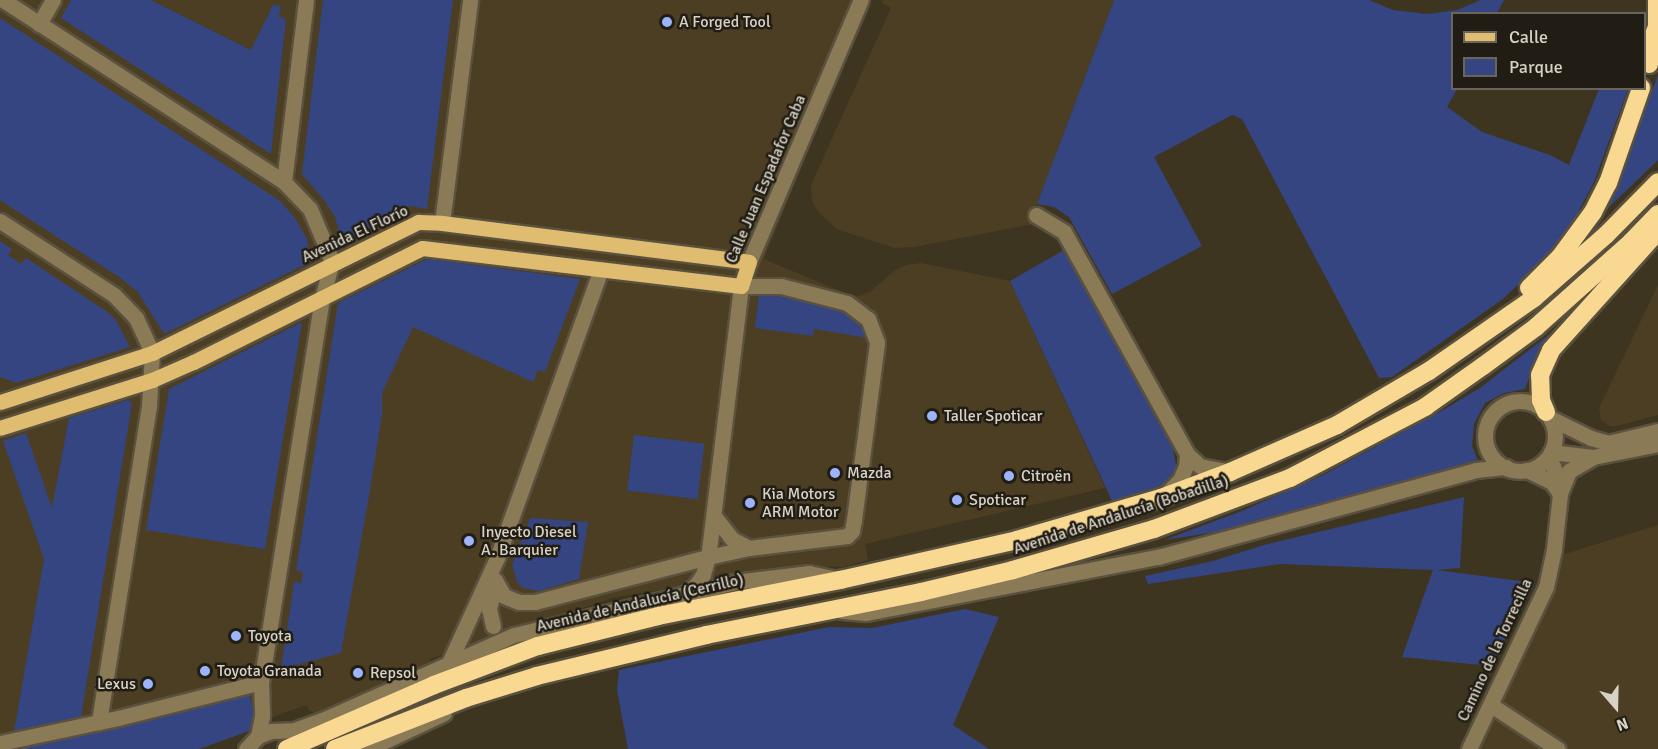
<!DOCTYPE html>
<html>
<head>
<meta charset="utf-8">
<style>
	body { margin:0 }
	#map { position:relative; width:1658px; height:749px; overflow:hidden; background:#3e3520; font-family:Signika,sans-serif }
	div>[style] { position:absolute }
	.built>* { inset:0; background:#4b3e22 }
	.green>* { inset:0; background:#354581; transform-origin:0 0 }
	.roads { filter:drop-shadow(2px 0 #5a513e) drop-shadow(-2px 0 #5a513e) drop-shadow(0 2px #5a513e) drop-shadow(0 -2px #5a513e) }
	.minor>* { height:15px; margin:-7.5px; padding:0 7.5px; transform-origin:7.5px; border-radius:7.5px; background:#8b7a56 }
	.minor>.ring { margin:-7.5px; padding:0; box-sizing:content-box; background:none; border:15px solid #8b7a56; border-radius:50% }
	.major>* { height:15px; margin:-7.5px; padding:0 7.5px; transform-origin:7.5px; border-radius:7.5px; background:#dfbc70 }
	.highway>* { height:18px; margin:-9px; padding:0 9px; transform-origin:9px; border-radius:9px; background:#f9d891 }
	.dots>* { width:16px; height:16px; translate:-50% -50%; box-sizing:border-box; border:3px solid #211d14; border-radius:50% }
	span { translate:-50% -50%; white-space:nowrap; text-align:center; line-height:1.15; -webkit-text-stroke:5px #211d14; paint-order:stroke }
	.poi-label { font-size:16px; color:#d8d2c6 }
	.left { translate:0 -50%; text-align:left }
	.right { translate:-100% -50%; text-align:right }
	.street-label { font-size:16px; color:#d8d2c6 }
	.legend { position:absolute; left:1451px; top:12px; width:195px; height:78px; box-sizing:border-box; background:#211d14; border:2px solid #6a655b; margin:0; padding:8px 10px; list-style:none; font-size:18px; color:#d8d2c6 }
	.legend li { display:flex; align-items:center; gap:12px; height:30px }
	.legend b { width:30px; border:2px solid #6a655b }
	.north { position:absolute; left:1586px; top:677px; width:60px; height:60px; -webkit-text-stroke:4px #211d14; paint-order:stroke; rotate:160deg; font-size:16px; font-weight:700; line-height:24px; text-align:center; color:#d8d2c6 }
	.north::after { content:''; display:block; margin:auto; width:21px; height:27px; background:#d8d2c6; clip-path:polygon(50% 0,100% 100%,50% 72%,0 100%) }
</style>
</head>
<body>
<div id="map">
	<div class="built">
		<i style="clip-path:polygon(0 0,870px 0,764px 259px,854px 297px,870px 292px,894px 271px,907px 265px,921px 263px,1010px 281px,1105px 488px,865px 544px,868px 560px,842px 567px,803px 566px,612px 598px,430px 659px,431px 666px,322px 715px,309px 711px,307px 705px,180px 749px,0 749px)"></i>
		<i style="clip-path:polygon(883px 0,1114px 0,1037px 204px,1033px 224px,914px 247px,895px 248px,837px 229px,819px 213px,812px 201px,811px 185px,891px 8px,882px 3px)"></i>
		<i style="clip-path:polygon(1658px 285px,1658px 415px,1617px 426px,1609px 426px,1601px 420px,1599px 408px)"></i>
		<i style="clip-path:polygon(1658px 525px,1658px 749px,1473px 749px,1551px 588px,1562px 555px)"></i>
	</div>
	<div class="green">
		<i style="clip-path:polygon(71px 0,151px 0,251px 50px,273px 5px,281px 6px,279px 17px,286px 19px,271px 154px,61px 18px)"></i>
		<i style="clip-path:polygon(323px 0,453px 0,427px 209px,410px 206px,342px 242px,335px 217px,325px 201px,302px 174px)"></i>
		<i style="clip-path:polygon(1114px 0,1369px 0,1393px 10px,1427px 14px,1457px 10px,1481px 0,1504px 0,1497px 13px,1452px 14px,1452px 88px,1457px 89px,1447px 107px,1482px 132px,1550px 155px,1569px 165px,1599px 89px,1628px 89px,1594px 182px,1574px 220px,1548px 256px,1503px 299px,1392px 377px,1379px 378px,1242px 119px,1232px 115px,1154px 157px,1202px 246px,1112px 294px,1069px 217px,1054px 207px,1037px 204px)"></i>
		<i style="clip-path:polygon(0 18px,280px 201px,295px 218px,307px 239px,310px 262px,164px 334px,138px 292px,119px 277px,0 200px)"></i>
		<i style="clip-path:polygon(1658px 75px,1658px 160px,1604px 212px,1647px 105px)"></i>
		<i style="clip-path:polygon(0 241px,12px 249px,8px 255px,21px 264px,26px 258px,106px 311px,116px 320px,130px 347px,16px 383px,0 377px)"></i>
		<i style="clip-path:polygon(1064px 250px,1171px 442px,1177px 468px,1174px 474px,1162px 486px,1147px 492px,1112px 501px,1010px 281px)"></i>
		<i style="clip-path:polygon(427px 259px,580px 279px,545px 372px,538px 370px,533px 382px,413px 327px,382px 393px,382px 414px,370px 490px,341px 653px,281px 669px,294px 582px,301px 583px,303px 572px,296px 570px,338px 303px)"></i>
		<i style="clip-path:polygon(781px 294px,845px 311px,862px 326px,868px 338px,814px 329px,813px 336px,755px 328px,759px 295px)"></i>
		<i style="clip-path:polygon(1569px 319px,1534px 364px,1525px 389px,1504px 393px,1485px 403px,1474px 424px,1472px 446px,1478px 461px,1216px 532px,1164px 540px,1242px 511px,1323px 475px,1445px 409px,1480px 388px)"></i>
		<i style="clip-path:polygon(302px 322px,265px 549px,146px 530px,169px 389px)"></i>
		<i style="clip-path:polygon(128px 400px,132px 403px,81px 717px,14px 732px,44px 559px,3px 441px,26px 433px,52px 508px,69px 418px)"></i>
		<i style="left:634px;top:435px;width:71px;height:56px;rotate:7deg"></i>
		<i style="clip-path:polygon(1464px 497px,1460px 568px,1437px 570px,1535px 583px,1491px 666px,1402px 657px,1433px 570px,1280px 564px,1148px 584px,1145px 576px,1213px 561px,1264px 545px)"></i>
		<i style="clip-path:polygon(530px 518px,588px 522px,579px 579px,539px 591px,523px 588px,517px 582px,512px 565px)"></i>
		<i style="clip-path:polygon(965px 609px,999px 617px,953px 725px,989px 749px,628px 749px,617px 690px,619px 670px,829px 627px,872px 628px)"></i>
		<i style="clip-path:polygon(249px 693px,255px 718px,252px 730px,199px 749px,22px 749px,21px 746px)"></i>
	</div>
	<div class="roads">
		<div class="minor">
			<i style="left:3px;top:0;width:335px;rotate:32.9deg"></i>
			<i style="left:284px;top:182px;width:37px;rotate:46deg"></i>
			<i style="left:310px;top:209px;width:51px;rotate:66.9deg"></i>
			<i style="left:330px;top:256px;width:9px;rotate:84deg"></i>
			<i style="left:331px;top:265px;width:34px;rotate:105deg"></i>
			<i style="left:322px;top:298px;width:389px;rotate:99deg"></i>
			<i style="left:261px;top:682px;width:34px;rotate:88deg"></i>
			<i style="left:262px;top:716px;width:20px;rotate:101deg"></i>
			<i style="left:39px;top:24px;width:28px;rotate:-60deg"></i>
			<i style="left:284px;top:182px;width:183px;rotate:-83.1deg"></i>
			<i style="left:1036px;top:215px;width:33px;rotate:31deg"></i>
			<i style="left:1064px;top:232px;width:254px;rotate:61deg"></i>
			<i style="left:1187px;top:454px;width:18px;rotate:43deg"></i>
			<i style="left:1200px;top:466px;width:31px;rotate:11deg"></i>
			<i style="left:0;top:221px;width:136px;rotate:33deg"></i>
			<i style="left:114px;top:295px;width:32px;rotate:46deg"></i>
			<i style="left:136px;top:318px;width:38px;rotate:65deg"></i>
			<i style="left:152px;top:353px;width:53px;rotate:93.2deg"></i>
			<i style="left:149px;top:406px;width:320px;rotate:99deg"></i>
			<i style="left:442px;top:223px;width:225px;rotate:-82.8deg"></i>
			<i style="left:749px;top:262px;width:285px;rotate:-66.9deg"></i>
			<i class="ring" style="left:1485px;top:401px;width:55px;height:55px"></i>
			<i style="left:1550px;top:418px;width:46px;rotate:26deg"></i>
			<i style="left:1591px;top:438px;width:18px;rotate:16deg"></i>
			<i style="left:1608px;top:443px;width:51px;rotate:-13.5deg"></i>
			<i style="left:1551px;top:452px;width:42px;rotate:6.8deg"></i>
			<i style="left:1593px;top:457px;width:66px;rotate:-11.3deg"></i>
			<i style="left:1527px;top:470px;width:28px;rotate:26deg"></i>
			<i style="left:1552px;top:482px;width:14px;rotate:56deg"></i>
			<i style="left:1561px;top:491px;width:22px;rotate:-68deg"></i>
			<i style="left:1569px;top:471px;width:28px;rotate:-30deg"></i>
			<i style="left:1165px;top:495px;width:21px;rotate:-45deg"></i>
			<i style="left:1180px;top:480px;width:15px;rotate:-67deg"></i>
			<i style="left:1186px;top:466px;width:12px;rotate:-85deg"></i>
			<i style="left:714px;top:516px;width:29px;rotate:52deg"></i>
			<i style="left:732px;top:539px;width:19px;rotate:28deg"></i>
			<i style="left:495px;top:580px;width:18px;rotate:61deg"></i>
			<i style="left:504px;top:596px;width:16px;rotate:22deg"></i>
			<i style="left:519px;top:602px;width:16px"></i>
			<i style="left:535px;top:602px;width:179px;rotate:-14.6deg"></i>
			<i style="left:708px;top:557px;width:42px;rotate:-12.4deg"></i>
			<i style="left:749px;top:548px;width:99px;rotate:-7deg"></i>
			<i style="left:847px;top:536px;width:7px;rotate:-45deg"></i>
			<i style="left:852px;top:531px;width:11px;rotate:-80deg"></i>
			<i style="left:854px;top:520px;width:179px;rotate:-82.6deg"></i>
			<i style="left:877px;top:342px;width:25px;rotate:-111deg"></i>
			<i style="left:868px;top:319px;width:26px;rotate:-143deg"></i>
			<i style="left:847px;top:303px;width:68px;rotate:-165.6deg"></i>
			<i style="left:781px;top:286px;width:40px;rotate:180deg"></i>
			<i style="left:741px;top:286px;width:273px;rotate:96.9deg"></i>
			<i style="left:708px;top:557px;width:19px;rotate:106deg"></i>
			<i style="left:703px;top:575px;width:14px;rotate:126deg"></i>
			<i style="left:695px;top:586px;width:11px;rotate:142deg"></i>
			<i style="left:842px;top:611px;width:24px;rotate:5deg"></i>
			<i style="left:866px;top:613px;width:297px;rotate:-10.9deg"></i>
			<i style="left:1158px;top:557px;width:330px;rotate:-15.3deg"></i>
			<i style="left:1476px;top:470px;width:30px;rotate:-6deg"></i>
			<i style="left:493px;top:626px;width:17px;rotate:-103deg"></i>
			<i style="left:489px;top:609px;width:28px;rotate:-77deg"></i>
			<i style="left:448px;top:665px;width:118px;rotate:-65.4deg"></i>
			<i style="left:497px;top:558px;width:307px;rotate:-70.2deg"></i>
			<i style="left:1491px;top:705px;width:80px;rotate:33.3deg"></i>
			<i style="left:0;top:743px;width:121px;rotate:-12deg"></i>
			<i style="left:118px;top:718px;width:147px;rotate:-14.1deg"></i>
			<i style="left:246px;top:749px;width:18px;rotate:-47deg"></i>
			<i style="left:258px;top:736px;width:14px;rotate:-21deg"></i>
			<i style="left:271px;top:731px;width:23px;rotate:-2deg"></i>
			<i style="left:294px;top:730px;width:30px;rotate:-20deg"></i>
			<i style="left:322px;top:720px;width:210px;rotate:-23.9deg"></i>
			<i style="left:514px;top:635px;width:226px;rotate:-13.5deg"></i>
			<i style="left:734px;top:582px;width:76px;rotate:-6.8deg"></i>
			<i style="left:809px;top:573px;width:29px;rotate:12deg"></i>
			<i style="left:368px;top:749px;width:84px;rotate:-25.3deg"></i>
			<i style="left:1469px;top:749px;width:179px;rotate:-64.6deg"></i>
			<i style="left:1546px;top:587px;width:39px;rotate:-78deg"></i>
			<i style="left:1554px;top:549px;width:55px;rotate:-83.8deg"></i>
			<i style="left:1560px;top:494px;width:12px;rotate:-90deg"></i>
			<i style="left:1560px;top:482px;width:17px;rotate:-114deg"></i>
			<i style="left:1553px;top:466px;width:9px;rotate:-131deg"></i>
		</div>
		<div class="major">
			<i style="left:0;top:402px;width:160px;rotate:-17.9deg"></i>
			<i style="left:152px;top:353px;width:297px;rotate:-26.2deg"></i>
			<i style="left:418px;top:222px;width:24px;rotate:2deg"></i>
			<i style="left:442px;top:223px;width:309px;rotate:7.2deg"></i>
			<i style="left:749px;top:262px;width:25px;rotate:108deg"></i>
			<i style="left:741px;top:286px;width:321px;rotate:-173.2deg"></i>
			<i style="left:422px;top:248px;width:256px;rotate:153.5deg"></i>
			<i style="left:193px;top:362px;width:45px;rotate:156.3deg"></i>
			<i style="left:152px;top:380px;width:159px;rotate:162.5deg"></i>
		</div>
		<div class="highway">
			<i style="left:1649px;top:64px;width:19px;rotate:-87deg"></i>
			<i style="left:1650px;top:45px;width:19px;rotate:-69deg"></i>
			<i style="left:1657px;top:27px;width:27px;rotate:-90deg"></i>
			<i style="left:1529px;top:288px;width:44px;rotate:-45deg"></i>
			<i style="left:1560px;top:257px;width:56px;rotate:-53.7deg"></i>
			<i style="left:1593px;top:212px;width:33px;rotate:-63deg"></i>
			<i style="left:1608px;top:183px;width:101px;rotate:-70.8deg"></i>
			<i style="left:1546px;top:412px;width:13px;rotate:-113deg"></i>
			<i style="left:1541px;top:400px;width:25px;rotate:-92deg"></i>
			<i style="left:1540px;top:375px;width:27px;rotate:-66deg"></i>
			<i style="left:1551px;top:350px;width:160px;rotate:-48deg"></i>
			<i style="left:287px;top:749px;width:160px;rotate:-23.5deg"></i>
			<i style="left:434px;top:685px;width:111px;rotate:-20.6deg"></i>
			<i style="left:538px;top:646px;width:124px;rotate:-14deg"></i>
			<i style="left:658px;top:616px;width:186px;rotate:-11.2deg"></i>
			<i style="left:840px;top:580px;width:181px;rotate:-12.7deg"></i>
			<i style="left:1017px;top:540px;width:150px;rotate:-16.3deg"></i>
			<i style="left:1161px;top:498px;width:74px;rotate:-20.6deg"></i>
			<i style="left:1230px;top:472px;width:117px;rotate:-23.7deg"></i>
			<i style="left:1337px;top:425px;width:107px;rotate:-30.4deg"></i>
			<i style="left:1429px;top:371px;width:128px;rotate:-34.8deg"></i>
			<i style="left:1534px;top:298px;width:96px;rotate:-41.2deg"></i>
			<i style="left:1606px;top:235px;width:74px;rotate:-45.5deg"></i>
			<i style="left:335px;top:749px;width:141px;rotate:-21.3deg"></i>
			<i style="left:466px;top:698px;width:74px;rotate:-17.2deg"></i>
			<i style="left:537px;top:676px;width:174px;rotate:-13.6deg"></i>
			<i style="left:706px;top:635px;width:219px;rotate:-11.3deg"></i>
			<i style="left:921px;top:592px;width:95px;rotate:-13.4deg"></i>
			<i style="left:1013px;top:570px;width:147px;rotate:-16.2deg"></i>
			<i style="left:1154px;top:529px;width:145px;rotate:-20.6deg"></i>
			<i style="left:1290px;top:478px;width:153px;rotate:-27.7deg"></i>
			<i style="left:1425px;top:407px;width:71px;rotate:-35.3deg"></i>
			<i style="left:1483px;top:366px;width:66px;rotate:-36.3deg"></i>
			<i style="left:1536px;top:327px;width:127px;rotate:-41.8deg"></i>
			<i style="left:1631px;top:242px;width:39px;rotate:-46deg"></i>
		</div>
	</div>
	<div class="dots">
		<i style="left:667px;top:22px;background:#9db4fd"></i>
		<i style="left:932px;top:416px;background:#9db4fd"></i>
		<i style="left:835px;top:473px;background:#9db4fd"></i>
		<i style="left:1009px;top:476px;background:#9db4fd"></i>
		<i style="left:957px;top:500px;background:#9db4fd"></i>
		<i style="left:750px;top:503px;background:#9db4fd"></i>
		<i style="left:469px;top:541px;background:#9db4fd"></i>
		<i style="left:236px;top:636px;background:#9db4fd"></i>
		<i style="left:205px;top:671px;background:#9db4fd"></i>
		<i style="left:358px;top:673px;background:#9db4fd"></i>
		<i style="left:148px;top:684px;background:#9db4fd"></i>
	</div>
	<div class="poi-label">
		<span class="left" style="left:679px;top:22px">A Forged Tool</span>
		<span class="left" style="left:944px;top:416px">Taller Spoticar</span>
		<span class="left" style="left:847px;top:473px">Mazda</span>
		<span class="left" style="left:1021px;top:476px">Citroën</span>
		<span class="left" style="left:762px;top:503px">Kia Motors<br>ARM Motor</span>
		<span class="left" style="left:969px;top:500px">Spoticar</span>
		<span class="left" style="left:481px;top:541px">Inyecto Diesel<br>A. Barquier</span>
		<span class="left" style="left:248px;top:636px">Toyota</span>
		<span class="left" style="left:217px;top:671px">Toyota Granada</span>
		<span class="left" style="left:370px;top:673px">Repsol</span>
		<span class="right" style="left:136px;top:684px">Lexus</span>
	</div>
	<div class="street-label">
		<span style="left:766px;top:179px;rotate:-67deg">Calle Juan Espadafor Caba</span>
		<span style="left:355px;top:234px;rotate:-25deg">Avenida El Florío</span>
		<span style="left:1121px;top:515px;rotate:-18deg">Avenida de Andalucía (Bobadilla)</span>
		<span style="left:640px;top:603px;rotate:-13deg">Avenida de Andalucía (Cerrillo)</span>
		<span style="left:1495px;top:650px;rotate:-65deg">Camino de la Torrecilla</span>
	</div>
	<ul class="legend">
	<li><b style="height:8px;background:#dfbc70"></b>Calle</li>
	<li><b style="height:16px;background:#354581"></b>Parque</li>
	</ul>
	<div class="north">N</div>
</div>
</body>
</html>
